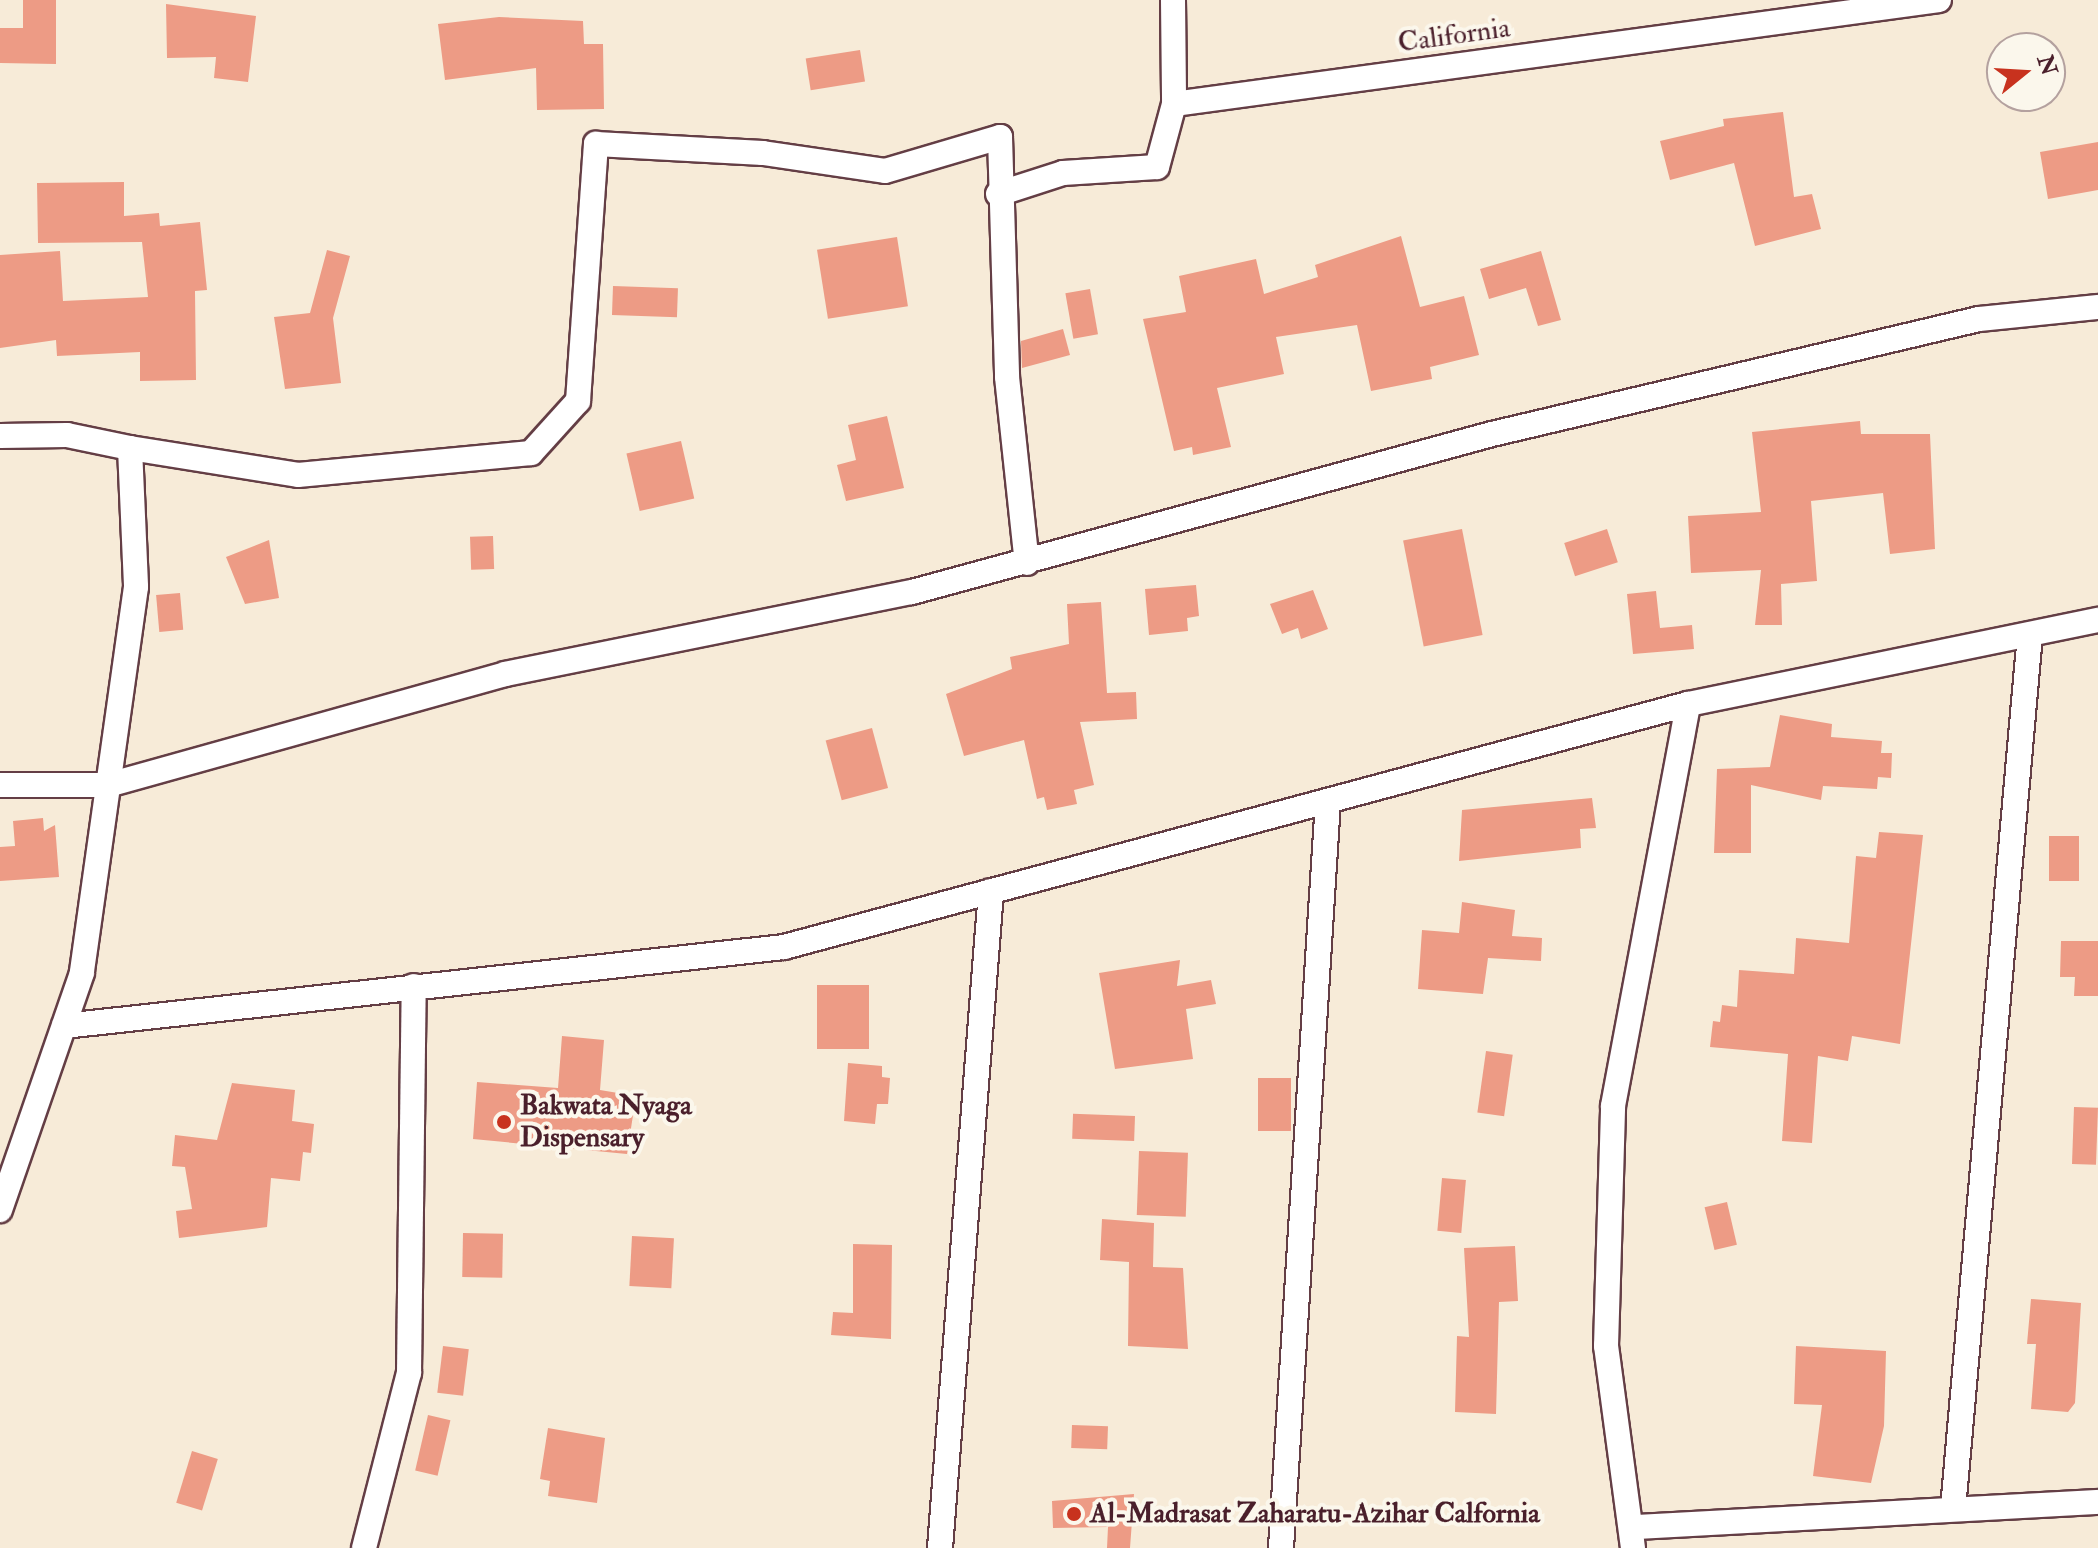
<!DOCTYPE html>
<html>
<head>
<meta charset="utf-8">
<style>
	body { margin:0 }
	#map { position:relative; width:2098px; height:1548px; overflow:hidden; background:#f7ebd8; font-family:"IM FELL Double Pica",serif }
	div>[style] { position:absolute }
	.building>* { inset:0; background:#ed9b85; transform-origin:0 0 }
	.roads { filter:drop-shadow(2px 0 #643e45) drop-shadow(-2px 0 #643e45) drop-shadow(0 2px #643e45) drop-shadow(0 -2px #643e45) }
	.street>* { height:24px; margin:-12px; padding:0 12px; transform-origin:12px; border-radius:12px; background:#fff }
	.dots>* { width:22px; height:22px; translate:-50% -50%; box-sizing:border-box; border:4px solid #fbf7ec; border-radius:50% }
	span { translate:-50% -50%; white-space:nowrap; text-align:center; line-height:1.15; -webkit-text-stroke:8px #fbf7ec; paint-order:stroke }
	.street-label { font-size:28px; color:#4a1f2b }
	.poi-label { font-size:28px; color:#4a1f2b; font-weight:700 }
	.left { translate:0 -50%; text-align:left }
	.north { position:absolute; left:1986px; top:32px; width:80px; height:80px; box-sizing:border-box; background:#fbf7ec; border:2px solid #b4a19f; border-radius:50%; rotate:72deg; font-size:22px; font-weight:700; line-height:32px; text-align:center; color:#4a1f2b }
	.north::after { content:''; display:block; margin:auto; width:28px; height:36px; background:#c8321e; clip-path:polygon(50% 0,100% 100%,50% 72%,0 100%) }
</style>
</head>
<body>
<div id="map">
	<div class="building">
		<i style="clip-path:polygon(23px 0,56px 0,56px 64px,0 63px,0 28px,23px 28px)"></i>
		<i style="clip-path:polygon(166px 4px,256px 16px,248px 82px,214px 78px,216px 57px,167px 58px)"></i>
		<i style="clip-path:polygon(499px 17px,583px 21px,584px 44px,603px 44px,604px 109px,537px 110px,536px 68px,445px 80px,438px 24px)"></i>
		<i style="left:860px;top:50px;width:32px;height:55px;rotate:81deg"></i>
		<i style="clip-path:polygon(1783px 112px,1794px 197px,1812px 194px,1821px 229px,1755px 246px,1734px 163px,1670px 180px,1660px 141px,1724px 126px,1723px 119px)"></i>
		<i style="clip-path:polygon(2098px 142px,2098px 190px,2048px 199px,2040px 152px)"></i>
		<i style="clip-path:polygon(124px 182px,124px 216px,159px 213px,160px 226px,200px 222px,207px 290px,195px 291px,196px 380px,140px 381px,140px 352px,57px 356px,56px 340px,0 348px,0 255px,60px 251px,63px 301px,148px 297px,142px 242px,38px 243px,37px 183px)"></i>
		<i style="clip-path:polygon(1401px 236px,1420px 307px,1464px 296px,1479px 355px,1430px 367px,1432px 379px,1371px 391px,1357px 325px,1276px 337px,1284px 374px,1217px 388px,1231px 447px,1193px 455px,1192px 447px,1174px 451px,1143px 319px,1186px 312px,1179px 276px,1256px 259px,1264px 294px,1318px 277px,1315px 265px)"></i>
		<i style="left:897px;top:237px;width:70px;height:81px;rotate:81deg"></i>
		<i style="clip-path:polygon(327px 250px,350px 256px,333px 318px,341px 383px,285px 389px,274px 317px,310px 313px)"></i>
		<i style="clip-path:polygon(1541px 251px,1561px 320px,1538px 326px,1526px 288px,1489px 299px,1480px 269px)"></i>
		<i style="left:613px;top:286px;width:65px;height:29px;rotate:2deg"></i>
		<i style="left:1090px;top:289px;width:46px;height:25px;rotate:80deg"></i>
		<i style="clip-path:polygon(1063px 329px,1070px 355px,1022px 368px,1021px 341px)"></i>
		<i style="clip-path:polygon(887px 416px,904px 488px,846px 501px,837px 465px,856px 460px,848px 425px)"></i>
		<i style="clip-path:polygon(1860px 421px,1861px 434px,1930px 434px,1935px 549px,1890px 554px,1883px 493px,1811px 501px,1817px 581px,1781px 584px,1782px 625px,1755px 625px,1761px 570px,1691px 573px,1688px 516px,1761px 512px,1752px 432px)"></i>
		<i style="left:681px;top:441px;width:59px;height:56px;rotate:77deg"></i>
		<i style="left:1462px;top:529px;width:108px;height:60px;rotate:79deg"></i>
		<i style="left:1607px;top:529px;width:35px;height:45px;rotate:72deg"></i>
		<i style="left:493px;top:536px;width:33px;height:23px;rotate:88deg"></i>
		<i style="clip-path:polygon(269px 540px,279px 598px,245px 604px,226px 557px)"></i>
		<i style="clip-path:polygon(1196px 585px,1199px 616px,1187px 618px,1188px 631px,1149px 635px,1145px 589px)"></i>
		<i style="clip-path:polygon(1313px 590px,1328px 629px,1301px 639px,1298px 628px,1282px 634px,1270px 604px)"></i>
		<i style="clip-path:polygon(1656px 591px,1660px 628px,1692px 625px,1694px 649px,1633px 654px,1627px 594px)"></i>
		<i style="left:180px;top:593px;width:37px;height:24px;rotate:85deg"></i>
		<i style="clip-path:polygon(1101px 602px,1107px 693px,1136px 692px,1137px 719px,1080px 722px,1094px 785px,1074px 790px,1077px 804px,1047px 810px,1044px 797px,1037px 799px,1024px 740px,964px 756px,946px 694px,1012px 669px,1010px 657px,1069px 644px,1067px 604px)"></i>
		<i style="clip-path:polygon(1780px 715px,1832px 724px,1831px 737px,1882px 741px,1881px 753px,1892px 753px,1891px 778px,1878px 777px,1877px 789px,1823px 786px,1821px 800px,1751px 785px,1751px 853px,1714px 853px,1717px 769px,1770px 767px)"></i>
		<i style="left:872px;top:728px;width:62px;height:48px;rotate:75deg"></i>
		<i style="clip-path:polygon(1592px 798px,1596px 828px,1580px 829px,1581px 848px,1459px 861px,1462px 810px)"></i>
		<i style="clip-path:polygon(43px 818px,44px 831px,55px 825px,59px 877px,0 881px,0 847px,15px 846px,13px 821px)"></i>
		<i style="clip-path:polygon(1879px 832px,1923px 835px,1900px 1044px,1852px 1036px,1848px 1061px,1818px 1056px,1812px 1143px,1782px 1141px,1788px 1054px,1710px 1047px,1713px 1021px,1720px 1022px,1722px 1005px,1737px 1007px,1739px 970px,1794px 974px,1796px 938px,1849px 943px,1856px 856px,1876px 858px)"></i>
		<i style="left:2049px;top:836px;width:30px;height:45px"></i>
		<i style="clip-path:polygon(1462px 902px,1515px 910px,1512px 936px,1542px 938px,1541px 961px,1488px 958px,1483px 994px,1418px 989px,1422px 930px,1459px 933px)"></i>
		<i style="clip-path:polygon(2061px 941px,2098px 941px,2098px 996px,2074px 996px,2075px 977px,2060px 977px)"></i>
		<i style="clip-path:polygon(1180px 960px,1177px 986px,1211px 980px,1216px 1004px,1186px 1009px,1193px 1059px,1115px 1069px,1099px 973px)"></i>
		<i style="left:817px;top:985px;width:52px;height:64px"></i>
		<i style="clip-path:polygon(562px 1036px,604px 1040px,600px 1090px,636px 1096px,627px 1154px,473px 1139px,477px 1082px,558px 1088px)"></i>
		<i style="left:1486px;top:1051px;width:27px;height:62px;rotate:8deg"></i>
		<i style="clip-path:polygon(848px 1063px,882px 1066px,882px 1077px,890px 1078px,888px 1104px,877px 1104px,875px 1124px,844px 1121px)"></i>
		<i style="left:1258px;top:1078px;width:33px;height:53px"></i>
		<i style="clip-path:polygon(232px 1083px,295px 1090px,292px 1121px,314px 1124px,311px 1153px,303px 1152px,300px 1181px,271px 1178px,267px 1227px,179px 1238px,176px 1211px,192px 1209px,185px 1167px,172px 1166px,175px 1135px,217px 1140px)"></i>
		<i style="left:2074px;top:1107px;width:24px;height:57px;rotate:2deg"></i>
		<i style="left:1135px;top:1116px;width:25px;height:62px;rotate:92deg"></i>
		<i style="left:1139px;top:1151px;width:49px;height:64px;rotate:2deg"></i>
		<i style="left:1442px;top:1178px;width:24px;height:53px;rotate:5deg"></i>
		<i style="left:1727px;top:1202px;width:44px;height:23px;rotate:77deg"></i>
		<i style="clip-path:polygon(1102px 1219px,1154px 1223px,1153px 1267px,1183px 1268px,1188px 1349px,1128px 1346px,1129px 1262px,1100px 1260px)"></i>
		<i style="left:463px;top:1233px;width:40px;height:44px;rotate:1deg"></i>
		<i style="left:632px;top:1236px;width:42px;height:50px;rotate:3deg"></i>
		<i style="clip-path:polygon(853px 1244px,892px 1245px,891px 1339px,831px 1335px,833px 1312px,853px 1313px)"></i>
		<i style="clip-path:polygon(1515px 1246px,1518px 1301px,1499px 1302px,1496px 1414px,1455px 1412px,1457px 1336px,1469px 1337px,1464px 1248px)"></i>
		<i style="clip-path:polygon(2031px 1299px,2081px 1303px,2075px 1403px,2068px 1412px,2031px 1409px,2036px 1344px,2027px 1344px)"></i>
		<i style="left:443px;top:1346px;width:26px;height:47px;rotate:7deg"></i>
		<i style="clip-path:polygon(1796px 1346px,1886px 1351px,1884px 1426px,1871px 1483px,1813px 1476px,1822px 1405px,1794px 1404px)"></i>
		<i style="left:428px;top:1415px;width:23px;height:57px;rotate:13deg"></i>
		<i style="left:1072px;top:1425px;width:36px;height:23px;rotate:2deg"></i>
		<i style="clip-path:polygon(548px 1428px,605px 1438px,597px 1503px,548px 1496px,550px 1481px,540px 1479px)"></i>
		<i style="left:192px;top:1451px;width:27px;height:54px;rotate:17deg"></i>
		<i style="clip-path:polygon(1134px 1494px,1130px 1548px,1107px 1548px,1108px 1527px,1053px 1528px,1052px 1501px)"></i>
	</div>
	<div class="roads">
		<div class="street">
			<i style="left:1173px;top:0;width:104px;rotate:89.4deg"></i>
			<i style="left:1174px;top:104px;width:772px;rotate:-7.74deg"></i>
			<i style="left:998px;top:194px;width:68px;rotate:-17.9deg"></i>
			<i style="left:1063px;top:173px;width:94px;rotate:-3.7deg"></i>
			<i style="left:1157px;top:167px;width:65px;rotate:-74.9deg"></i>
			<i style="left:0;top:436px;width:67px;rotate:-0.9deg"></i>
			<i style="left:67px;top:435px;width:64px;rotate:11.7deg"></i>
			<i style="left:130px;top:448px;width:139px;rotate:87.5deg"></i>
			<i style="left:136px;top:587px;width:390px;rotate:98deg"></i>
			<i style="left:82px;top:973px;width:251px;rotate:109.1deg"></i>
			<i style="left:130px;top:448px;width:170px;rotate:9.1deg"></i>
			<i style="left:298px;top:475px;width:234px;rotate:-5.4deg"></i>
			<i style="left:531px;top:453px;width:70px;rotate:-47.9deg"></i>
			<i style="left:578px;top:401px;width:258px;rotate:-86deg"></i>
			<i style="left:596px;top:144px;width:167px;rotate:3.1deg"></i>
			<i style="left:763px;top:153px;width:123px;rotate:8.4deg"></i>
			<i style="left:885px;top:171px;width:120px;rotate:-16.5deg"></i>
			<i style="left:1000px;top:137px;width:240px;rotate:88.3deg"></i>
			<i style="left:1007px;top:377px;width:187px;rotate:83.9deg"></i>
			<i style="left:0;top:785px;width:108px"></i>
			<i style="left:108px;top:785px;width:412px;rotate:-15.6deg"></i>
			<i style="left:505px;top:674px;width:415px;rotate:-11.4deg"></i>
			<i style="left:912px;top:592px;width:601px;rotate:-15.24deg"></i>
			<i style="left:1492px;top:434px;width:500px;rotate:-13.29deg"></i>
			<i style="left:1979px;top:319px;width:120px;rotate:-5.8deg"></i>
			<i style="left:64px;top:1026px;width:724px;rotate:-6.26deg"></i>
			<i style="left:784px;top:947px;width:936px;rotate:-15.05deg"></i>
			<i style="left:1688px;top:704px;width:419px;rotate:-11.6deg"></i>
			<i style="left:1953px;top:1509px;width:878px;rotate:-84.97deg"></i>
			<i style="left:1635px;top:1527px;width:464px;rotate:-3.1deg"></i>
			<i style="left:364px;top:1548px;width:181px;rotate:-75.6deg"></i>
			<i style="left:409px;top:1373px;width:387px;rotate:-89.3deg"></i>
			<i style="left:940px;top:1548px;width:659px;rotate:-85.56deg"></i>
			<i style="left:1281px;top:1548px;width:748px;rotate:-86.4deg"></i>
			<i style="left:1633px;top:1548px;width:204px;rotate:-97.6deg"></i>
			<i style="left:1606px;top:1346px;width:240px;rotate:-88.3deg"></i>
			<i style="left:1613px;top:1106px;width:409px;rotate:-79.4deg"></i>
		</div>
	</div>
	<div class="dots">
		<i style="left:504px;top:1122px;background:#c8321e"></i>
		<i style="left:1074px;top:1514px;background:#c8321e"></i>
	</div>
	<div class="street-label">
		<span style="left:1454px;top:36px;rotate:-8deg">California</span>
	</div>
	<div class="poi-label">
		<span class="left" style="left:520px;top:1122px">Bakwata Nyaga<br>Dispensary</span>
		<span class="left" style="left:1090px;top:1514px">Al-Madrasat Zaharatu-Azihar Calfornia</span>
	</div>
	<div class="north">N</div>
</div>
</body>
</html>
